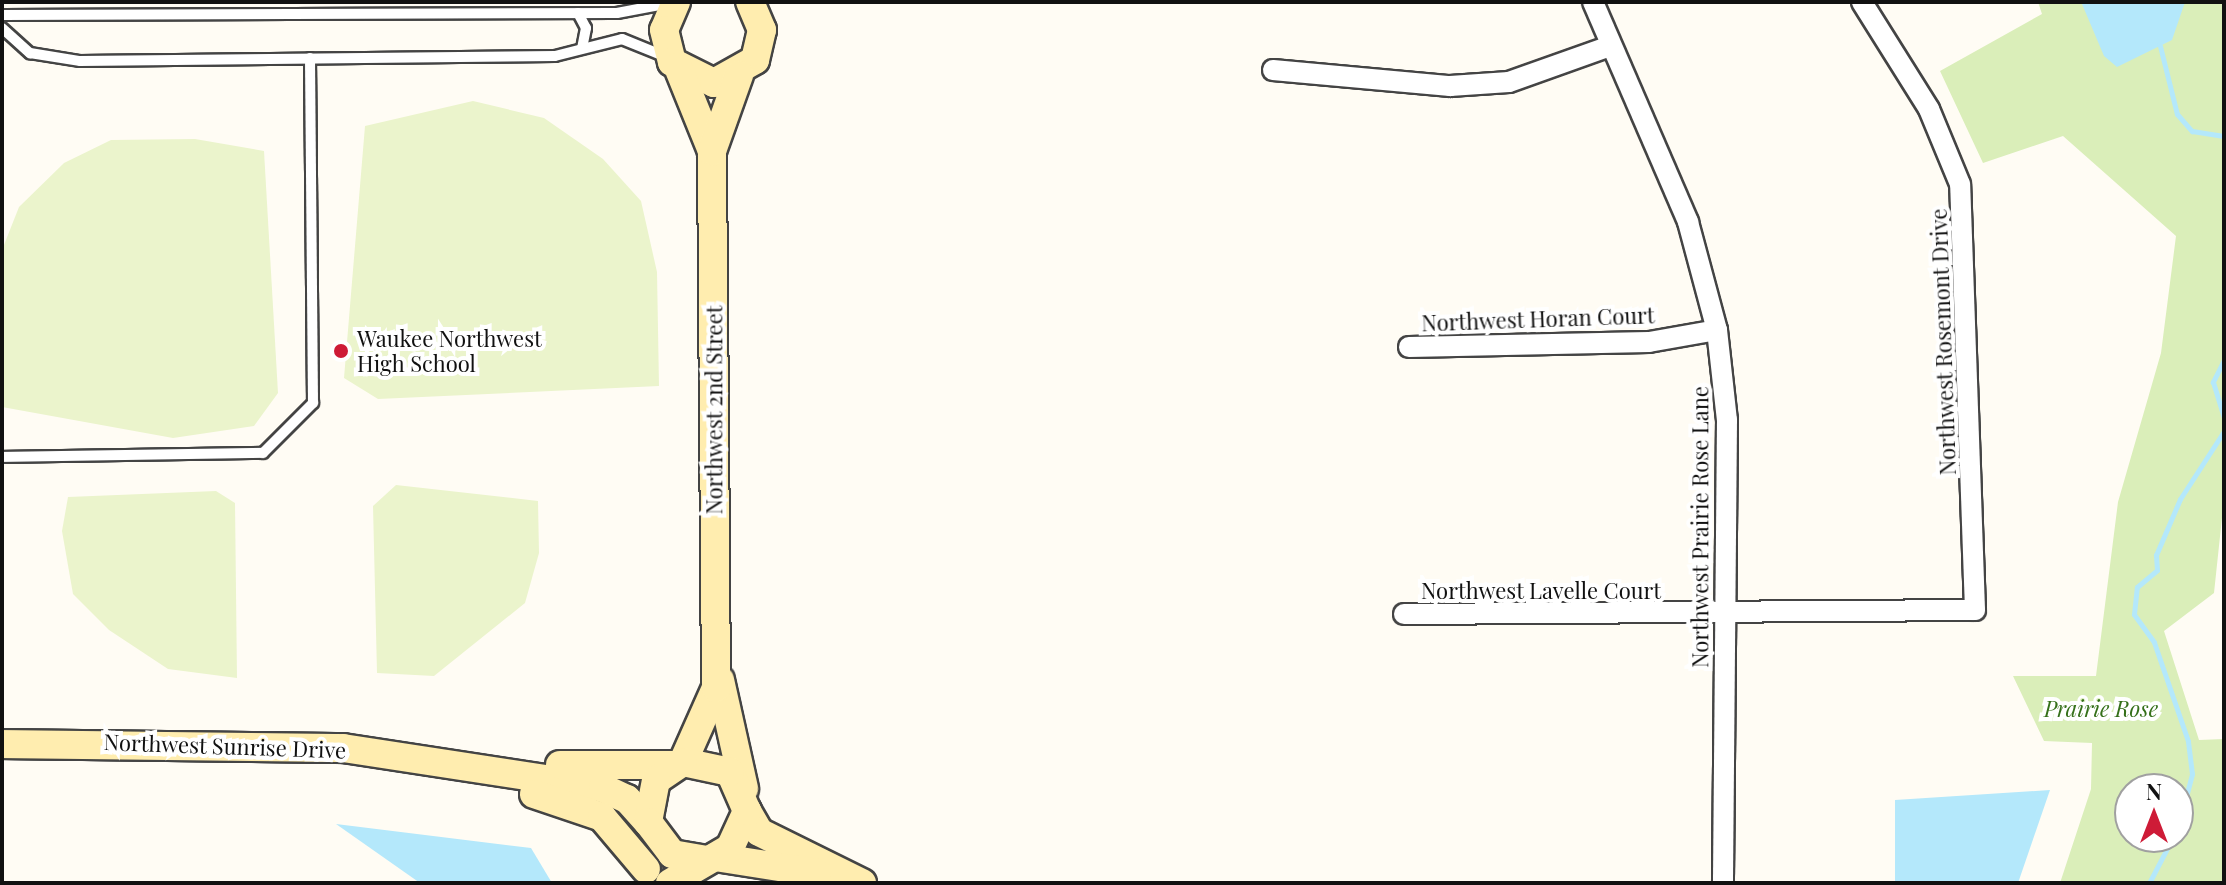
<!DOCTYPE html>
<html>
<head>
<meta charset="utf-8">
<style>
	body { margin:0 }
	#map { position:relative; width:2226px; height:885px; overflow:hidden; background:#fffcf4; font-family:"Playfair Display",serif }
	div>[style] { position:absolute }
	.green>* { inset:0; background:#daeeb9 }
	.pitch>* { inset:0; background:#ebf4cc }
	.water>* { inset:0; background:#b4e8fb }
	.stream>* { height:5px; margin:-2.5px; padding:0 2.5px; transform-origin:2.5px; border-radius:2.5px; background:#b4e8fb }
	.roads { filter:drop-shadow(2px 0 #444) drop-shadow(-2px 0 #444) drop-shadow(0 2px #444) drop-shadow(0 -2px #444) }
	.lane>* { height:10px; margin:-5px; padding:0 5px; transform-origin:5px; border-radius:5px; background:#fff }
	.street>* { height:20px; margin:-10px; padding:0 10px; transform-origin:10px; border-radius:10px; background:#fff }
	.secondary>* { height:28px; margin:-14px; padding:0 14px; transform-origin:14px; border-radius:14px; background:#ffedaf }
	.dots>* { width:22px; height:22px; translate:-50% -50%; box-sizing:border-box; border:4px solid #fff; border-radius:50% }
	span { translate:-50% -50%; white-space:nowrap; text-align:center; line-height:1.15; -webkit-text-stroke:8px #fff; paint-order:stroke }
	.street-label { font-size:22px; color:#111 }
	.poi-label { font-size:22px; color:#111 }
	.left { translate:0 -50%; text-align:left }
	.park-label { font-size:22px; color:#35701a; font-style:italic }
	.frame { position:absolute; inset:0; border:4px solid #111; pointer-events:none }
	.north { position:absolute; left:2114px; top:773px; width:80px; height:80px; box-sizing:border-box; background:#fff; border:2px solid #a0a0a0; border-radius:50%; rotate:0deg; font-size:22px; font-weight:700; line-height:32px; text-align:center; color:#111 }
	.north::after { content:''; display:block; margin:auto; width:28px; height:36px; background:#ce1b37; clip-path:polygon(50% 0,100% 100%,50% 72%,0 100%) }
</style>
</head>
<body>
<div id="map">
	<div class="green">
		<i style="clip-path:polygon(evenodd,2038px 2px,2224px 2px,2224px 499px,2214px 593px,2164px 631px,2199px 740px,2224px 739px,2224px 883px,2060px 883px,2091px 789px,2092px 743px,2044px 741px,2013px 676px,2096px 676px,2118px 502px,2161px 353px,2176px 236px,2063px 136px,1983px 163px,1940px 71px,2042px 14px,2038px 2px,2130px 789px,2178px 789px,2178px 837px,2130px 837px,2130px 789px)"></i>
	</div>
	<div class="pitch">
		<i style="clip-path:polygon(473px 101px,544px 118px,603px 159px,641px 201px,657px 272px,659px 386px,378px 399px,344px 378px,365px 126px)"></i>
		<i style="clip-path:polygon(195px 139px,264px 151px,278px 393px,254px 426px,173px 438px,2px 407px,2px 250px,19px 207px,64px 163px,111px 140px)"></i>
		<i style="clip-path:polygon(396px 485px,538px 501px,539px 553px,525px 603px,434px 676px,377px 673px,373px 506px)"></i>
		<i style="clip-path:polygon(216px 491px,235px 503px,237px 678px,168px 669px,109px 630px,73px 594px,62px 531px,68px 497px)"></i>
	</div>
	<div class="water">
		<i style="clip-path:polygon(2185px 2px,2172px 40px,2117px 67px,2104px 56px,2082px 4px)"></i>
		<i style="clip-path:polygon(2050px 790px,2018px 883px,1895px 883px,1895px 800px)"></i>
		<i style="clip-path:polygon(336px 824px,531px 848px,552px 883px,420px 883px)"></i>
	</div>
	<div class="stream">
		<i style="left:2159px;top:42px;width:74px;rotate:76deg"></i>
		<i style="left:2177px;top:114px;width:23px;rotate:49deg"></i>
		<i style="left:2192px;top:131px;width:32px;rotate:9deg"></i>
		<i style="left:2224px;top:360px;width:25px;rotate:117deg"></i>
		<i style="left:2213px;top:382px;width:37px;rotate:73deg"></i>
		<i style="left:2178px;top:827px;width:55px;rotate:-75.2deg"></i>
		<i style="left:2192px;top:774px;width:33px;rotate:-97deg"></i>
		<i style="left:2188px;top:741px;width:105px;rotate:-109deg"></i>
		<i style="left:2154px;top:642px;width:34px;rotate:-126deg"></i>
		<i style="left:2134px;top:614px;width:27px;rotate:-84deg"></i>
		<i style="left:2137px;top:587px;width:26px;rotate:-40deg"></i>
		<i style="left:2157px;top:570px;width:15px;rotate:-94deg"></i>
		<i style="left:2156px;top:555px;width:61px;rotate:-66.8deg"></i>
		<i style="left:2180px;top:499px;width:81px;rotate:-57.1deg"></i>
		<i style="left:2149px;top:883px;width:52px;rotate:-62.4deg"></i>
	</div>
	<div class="roads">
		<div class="lane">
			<i style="left:578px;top:13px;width:17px;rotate:62deg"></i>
			<i style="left:586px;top:28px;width:20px;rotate:101deg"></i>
			<i style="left:2px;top:15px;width:615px;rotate:-0.19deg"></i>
			<i style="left:617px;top:13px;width:54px;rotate:-10.7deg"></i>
			<i style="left:2px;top:28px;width:38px;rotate:42deg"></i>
			<i style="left:30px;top:53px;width:51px;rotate:9.1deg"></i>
			<i style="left:80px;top:61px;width:475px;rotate:-0.6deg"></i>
			<i style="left:555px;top:56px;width:69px;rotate:-14.2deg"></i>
			<i style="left:622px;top:39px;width:45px;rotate:22deg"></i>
			<i style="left:2px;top:457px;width:261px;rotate:-0.9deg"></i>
			<i style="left:263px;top:453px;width:71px;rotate:-45deg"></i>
			<i style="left:313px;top:403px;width:345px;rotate:-90.5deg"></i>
		</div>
		<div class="street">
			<i style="left:1593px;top:2px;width:240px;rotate:66.6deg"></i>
			<i style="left:1688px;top:222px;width:112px;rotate:75deg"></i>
			<i style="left:1717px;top:330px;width:91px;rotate:83.7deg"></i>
			<i style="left:1727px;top:420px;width:463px;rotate:90.5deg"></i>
			<i style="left:1273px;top:70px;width:178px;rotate:5.2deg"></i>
			<i style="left:1450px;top:86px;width:59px;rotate:-3.9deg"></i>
			<i style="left:1509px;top:82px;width:107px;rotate:-19.6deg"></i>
			<i style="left:1409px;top:347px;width:240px;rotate:-1.2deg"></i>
			<i style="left:1649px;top:342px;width:69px;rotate:-10deg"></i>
			<i style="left:1404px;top:614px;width:571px;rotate:-0.4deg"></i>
			<i style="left:1975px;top:610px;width:426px;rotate:-92deg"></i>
			<i style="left:1960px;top:184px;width:81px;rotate:-112.5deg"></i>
			<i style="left:1929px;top:109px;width:126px;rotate:-122.1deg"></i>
		</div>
		<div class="secondary">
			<i style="left:676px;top:2px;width:30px;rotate:113deg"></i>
			<i style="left:664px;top:30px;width:33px;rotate:76deg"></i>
			<i style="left:672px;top:62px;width:47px;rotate:26.6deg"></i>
			<i style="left:714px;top:83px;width:47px;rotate:-29.3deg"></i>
			<i style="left:755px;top:60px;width:31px;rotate:-77deg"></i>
			<i style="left:762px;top:30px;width:30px;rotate:-113deg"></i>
			<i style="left:678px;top:67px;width:91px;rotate:68deg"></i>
			<i style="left:720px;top:680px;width:111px;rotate:77.5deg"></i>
			<i style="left:2px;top:744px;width:341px;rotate:0.7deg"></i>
			<i style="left:343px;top:748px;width:263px;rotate:8.7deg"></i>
			<i style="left:603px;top:788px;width:26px;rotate:25deg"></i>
			<i style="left:627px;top:799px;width:31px;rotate:48deg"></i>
			<i style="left:683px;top:762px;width:81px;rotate:-66deg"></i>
			<i style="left:716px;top:688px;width:537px;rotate:-90.43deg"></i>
			<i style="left:712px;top:151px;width:81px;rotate:-70.4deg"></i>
			<i style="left:560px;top:765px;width:116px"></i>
			<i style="left:534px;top:794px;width:72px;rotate:18.7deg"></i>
			<i style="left:602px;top:817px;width:68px;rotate:49.8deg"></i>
			<i style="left:747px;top:811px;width:24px;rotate:60deg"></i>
			<i style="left:759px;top:832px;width:115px;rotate:26.3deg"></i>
			<i style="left:715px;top:857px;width:103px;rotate:8.9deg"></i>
			<i style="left:670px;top:883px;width:69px;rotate:-30.3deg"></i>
			<i style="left:730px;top:848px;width:41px;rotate:-65.3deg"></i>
			<i style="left:747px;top:811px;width:43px;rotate:-113.6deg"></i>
			<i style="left:730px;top:772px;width:48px;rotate:-168deg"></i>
			<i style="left:683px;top:762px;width:32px;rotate:146deg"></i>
			<i style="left:656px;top:780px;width:43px;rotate:100.8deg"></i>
			<i style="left:648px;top:822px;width:40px;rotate:53deg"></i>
			<i style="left:672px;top:854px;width:34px;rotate:10deg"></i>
		</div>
	</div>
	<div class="dots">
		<i style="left:341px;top:351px;background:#ce1b37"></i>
	</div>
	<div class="street-label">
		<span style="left:1538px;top:319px;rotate:-2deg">Northwest Horan Court</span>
		<span style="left:1943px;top:342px;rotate:-92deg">Northwest Rosemont Drive</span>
		<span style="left:714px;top:410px;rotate:-90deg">Northwest 2nd Street</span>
		<span style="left:1700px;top:527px;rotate:-90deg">Northwest Prairie Rose Lane</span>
		<span style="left:1541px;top:591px">Northwest Lavelle Court</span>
		<span style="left:225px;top:746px;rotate:2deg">Northwest Sunrise Drive</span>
	</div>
	<div class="poi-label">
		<span class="left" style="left:357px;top:351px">Waukee Northwest<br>High School</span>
	</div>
	<div class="park-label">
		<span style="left:2101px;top:709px">Prairie Rose</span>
	</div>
	<div class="frame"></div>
	<div class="north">N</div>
</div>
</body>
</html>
